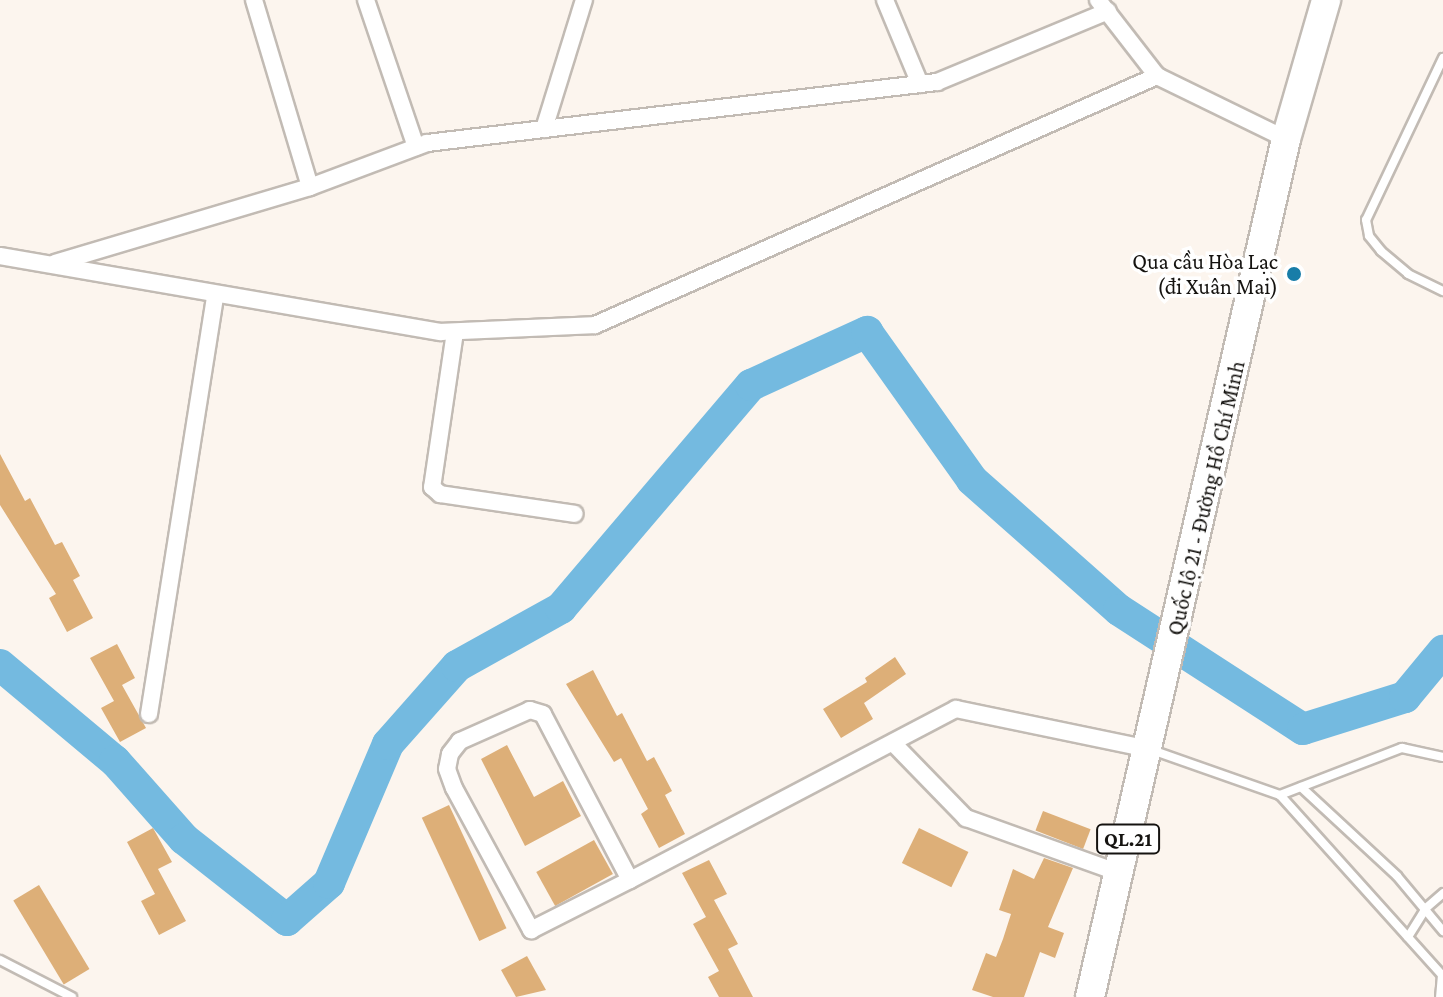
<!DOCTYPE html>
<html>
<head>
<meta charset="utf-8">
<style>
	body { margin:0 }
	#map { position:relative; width:1443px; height:997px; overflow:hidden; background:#fcf5ee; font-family:"Crimson Pro",serif }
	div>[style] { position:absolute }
	.river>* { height:32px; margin:-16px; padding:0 16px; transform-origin:16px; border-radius:16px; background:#74bae0 }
	.building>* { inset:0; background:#ddaf78; transform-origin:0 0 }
	.roads { filter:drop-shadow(2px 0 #c2bbb4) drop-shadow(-2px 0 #c2bbb4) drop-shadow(0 2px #c2bbb4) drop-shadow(0 -2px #c2bbb4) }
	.service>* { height:8px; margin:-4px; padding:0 4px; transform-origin:4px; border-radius:4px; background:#fff }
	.minor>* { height:16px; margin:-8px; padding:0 8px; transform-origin:8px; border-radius:8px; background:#fff }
	.trunk>* { height:28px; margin:-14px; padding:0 14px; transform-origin:14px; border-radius:14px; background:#fff }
	.dots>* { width:22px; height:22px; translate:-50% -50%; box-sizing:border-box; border:4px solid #fff; border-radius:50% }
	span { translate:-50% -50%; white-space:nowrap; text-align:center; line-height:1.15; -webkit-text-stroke:7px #fff; paint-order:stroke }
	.shield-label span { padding:2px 6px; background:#fff; border:2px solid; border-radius:6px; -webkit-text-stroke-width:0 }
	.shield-label { font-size:20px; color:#151310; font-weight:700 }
	.poi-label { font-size:22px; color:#151310 }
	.right { translate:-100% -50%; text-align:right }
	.street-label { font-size:22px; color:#151310 }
</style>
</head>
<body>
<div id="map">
	<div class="river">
		<i style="left:0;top:665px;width:150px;rotate:39.9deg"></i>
		<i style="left:115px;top:761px;width:104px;rotate:48.5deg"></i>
		<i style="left:184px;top:839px;width:131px;rotate:38.2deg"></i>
		<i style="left:287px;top:920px;width:56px;rotate:-41.4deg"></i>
		<i style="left:329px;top:883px;width:151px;rotate:-67deg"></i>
		<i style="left:388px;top:744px;width:104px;rotate:-48.5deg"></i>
		<i style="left:457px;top:666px;width:119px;rotate:-29.1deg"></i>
		<i style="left:561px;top:608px;width:293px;rotate:-49.6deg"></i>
		<i style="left:751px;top:385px;width:128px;rotate:-24.6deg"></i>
		<i style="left:867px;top:332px;width:181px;rotate:54.6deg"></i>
		<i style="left:972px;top:480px;width:196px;rotate:41.5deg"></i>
		<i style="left:1119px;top:610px;width:219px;rotate:32.9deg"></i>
		<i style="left:1303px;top:729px;width:107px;rotate:-17.4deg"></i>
		<i style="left:1405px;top:697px;width:60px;rotate:-50.4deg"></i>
	</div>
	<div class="building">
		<i style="clip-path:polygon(0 454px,25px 501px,30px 498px,55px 545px,62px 542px,80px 576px,73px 580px,93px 618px,67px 632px,49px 598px,56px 594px,0 505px)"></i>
		<i style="clip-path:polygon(117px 644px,135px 678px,122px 685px,146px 728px,120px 742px,101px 708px,114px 701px,90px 658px)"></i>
		<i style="clip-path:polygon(895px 657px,906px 674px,864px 703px,873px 719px,841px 738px,823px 709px,867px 682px,865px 678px)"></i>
		<i style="clip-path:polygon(593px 670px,617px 716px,622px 713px,647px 761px,654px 757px,672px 791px,665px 795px,685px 834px,659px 848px,641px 814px,648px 809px,621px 758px,614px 762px,566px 684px)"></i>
		<i style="clip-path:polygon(507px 745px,534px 797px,563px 781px,581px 816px,525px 846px,481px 759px)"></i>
		<i style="left:449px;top:805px;width:136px;height:30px;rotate:65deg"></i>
		<i style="left:1043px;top:811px;width:51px;height:21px;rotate:21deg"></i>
		<i style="clip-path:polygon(153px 828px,172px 862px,158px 869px,186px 921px,159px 935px,141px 901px,155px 894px,127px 842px)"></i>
		<i style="left:919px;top:828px;width:55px;height:39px;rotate:26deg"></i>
		<i style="left:594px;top:840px;width:39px;height:66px;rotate:61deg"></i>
		<i style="clip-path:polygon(1044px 858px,1073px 868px,1048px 927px,1064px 933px,1055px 958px,1040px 952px,1024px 997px,993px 997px,972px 990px,986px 953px,996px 957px,1003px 939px,1011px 914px,999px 910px,1013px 869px,1034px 879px)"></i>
		<i style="clip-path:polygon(709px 860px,727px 894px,714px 900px,738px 944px,728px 949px,753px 997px,719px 997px,708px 977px,719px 971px,693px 924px,706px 917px,682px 873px)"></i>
		<i style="left:39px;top:885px;width:98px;height:30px;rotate:59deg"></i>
		<i style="clip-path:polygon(527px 956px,546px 990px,516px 997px,501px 970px)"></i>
	</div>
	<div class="roads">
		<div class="service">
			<i style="left:1443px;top:58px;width:179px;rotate:115.4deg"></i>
			<i style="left:1366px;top:220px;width:16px;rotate:79deg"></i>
			<i style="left:1369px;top:236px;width:19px;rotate:51deg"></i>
			<i style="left:1381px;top:251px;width:35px;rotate:40deg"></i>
			<i style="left:1408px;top:274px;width:39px;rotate:26deg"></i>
			<i style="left:1152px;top:750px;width:136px;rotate:19.4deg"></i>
			<i style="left:1280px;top:795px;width:242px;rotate:48deg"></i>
			<i style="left:1442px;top:975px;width:22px;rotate:95deg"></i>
			<i style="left:1301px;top:787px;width:131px;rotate:42.8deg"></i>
			<i style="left:1397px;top:876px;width:72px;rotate:50.1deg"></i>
			<i style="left:1280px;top:795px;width:131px;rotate:-21.1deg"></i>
			<i style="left:1402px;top:748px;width:42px;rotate:12.4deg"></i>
			<i style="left:1408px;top:937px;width:34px;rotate:-58deg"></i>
			<i style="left:1426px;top:908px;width:23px;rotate:-41deg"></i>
			<i style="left:0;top:960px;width:81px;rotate:27.2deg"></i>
		</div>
		<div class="minor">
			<i style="left:254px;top:0;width:195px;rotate:73.3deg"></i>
			<i style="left:366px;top:0;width:155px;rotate:71.2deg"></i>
			<i style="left:885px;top:0;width:91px;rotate:67.4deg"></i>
			<i style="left:1098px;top:0;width:96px;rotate:52.2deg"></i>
			<i style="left:544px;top:129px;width:135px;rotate:-72.8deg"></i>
			<i style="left:0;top:256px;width:448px;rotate:9.8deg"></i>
			<i style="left:441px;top:332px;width:154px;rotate:-2.6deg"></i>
			<i style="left:595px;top:325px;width:615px;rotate:-23.9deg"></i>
			<i style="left:1157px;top:76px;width:144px;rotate:26deg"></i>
			<i style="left:55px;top:263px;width:266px;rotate:-16.6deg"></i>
			<i style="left:310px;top:187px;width:125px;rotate:-20.6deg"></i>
			<i style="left:427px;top:143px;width:514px;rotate:-6.82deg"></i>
			<i style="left:937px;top:82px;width:185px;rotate:-22.5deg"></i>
			<i style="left:455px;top:332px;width:157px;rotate:98.4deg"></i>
			<i style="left:432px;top:487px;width:11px;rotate:41deg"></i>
			<i style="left:440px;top:494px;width:136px;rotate:8.4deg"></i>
			<i style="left:149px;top:714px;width:423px;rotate:-81deg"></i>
			<i style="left:893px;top:743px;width:105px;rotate:45.8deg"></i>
			<i style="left:966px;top:818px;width:164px;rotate:19.7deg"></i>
			<i style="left:630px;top:880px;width:187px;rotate:-117.7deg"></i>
			<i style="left:543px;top:714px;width:14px;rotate:-163deg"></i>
			<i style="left:530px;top:710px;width:77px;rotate:156.1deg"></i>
			<i style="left:460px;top:741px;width:16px;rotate:128deg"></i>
			<i style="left:450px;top:754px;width:15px;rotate:101deg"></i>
			<i style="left:447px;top:769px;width:20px;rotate:70deg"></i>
			<i style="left:454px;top:788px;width:162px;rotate:61.5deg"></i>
			<i style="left:531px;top:930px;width:111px;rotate:-26.8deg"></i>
			<i style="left:630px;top:880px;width:368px;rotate:-27.7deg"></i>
			<i style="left:956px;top:709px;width:197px;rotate:11.7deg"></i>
		</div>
		<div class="trunk">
			<i style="left:1090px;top:997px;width:880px;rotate:-77.13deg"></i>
			<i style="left:1286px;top:139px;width:145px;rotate:-73.9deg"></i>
		</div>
	</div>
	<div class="dots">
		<i style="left:1294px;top:274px;background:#187da8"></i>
	</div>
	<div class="shield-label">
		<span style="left:1128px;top:839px">QL.21</span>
	</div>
	<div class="poi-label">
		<span class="right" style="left:1278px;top:274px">Qua cầu Hòa Lạc<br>(đi Xuân Mai)</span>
	</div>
	<div class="street-label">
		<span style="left:1206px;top:498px;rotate:-77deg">Quốc lộ 21 - Đường Hồ Chí Minh</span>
	</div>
</div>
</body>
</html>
